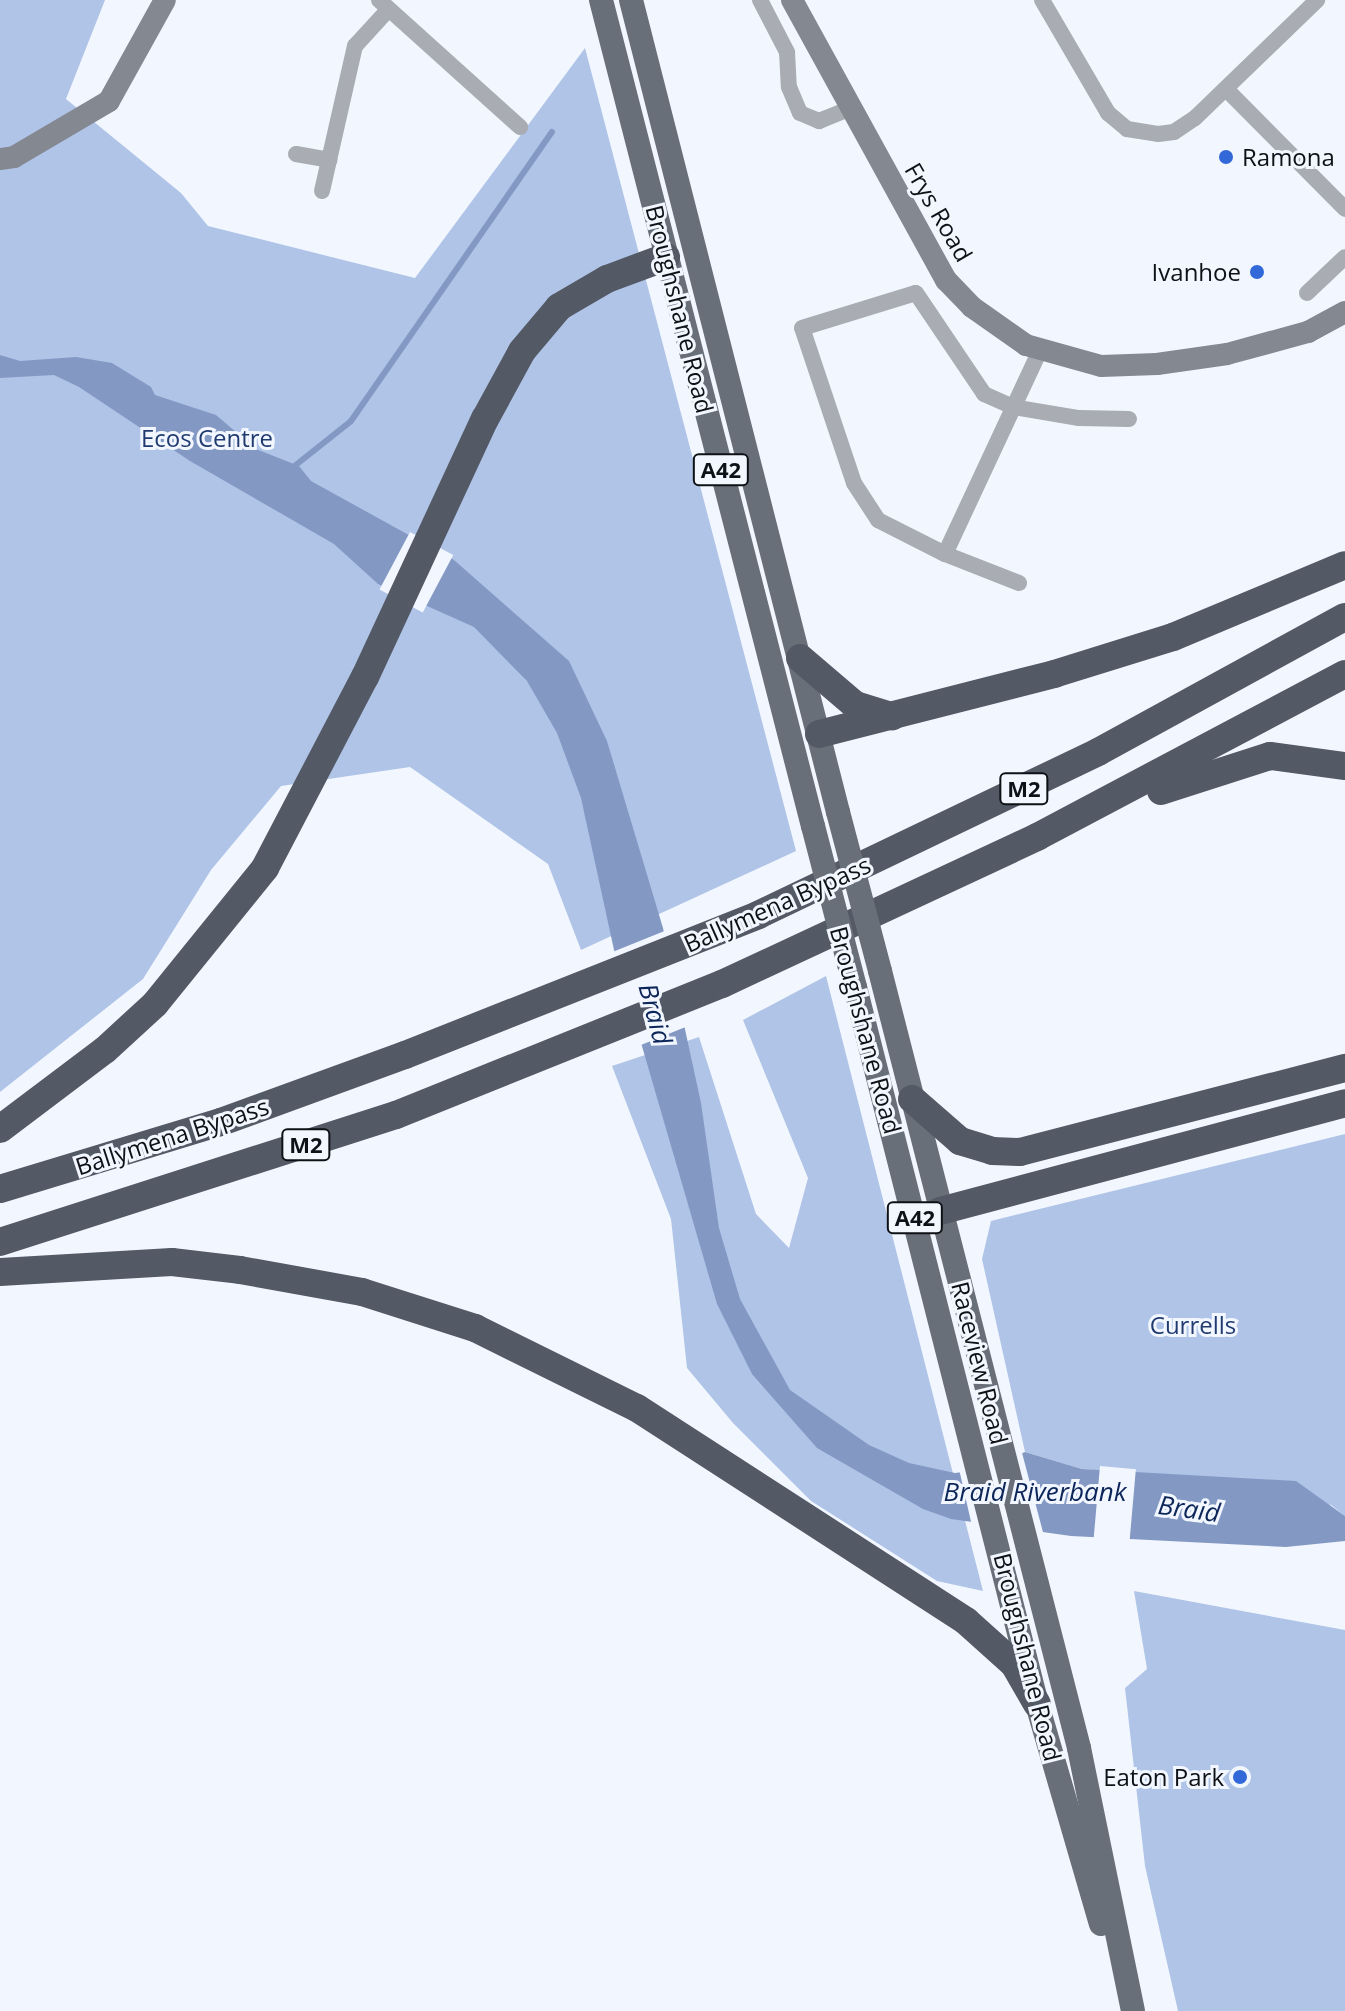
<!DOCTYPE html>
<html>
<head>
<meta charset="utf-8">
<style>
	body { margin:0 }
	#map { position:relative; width:1345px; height:2011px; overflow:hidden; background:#f2f7ff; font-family:"Open Sans",sans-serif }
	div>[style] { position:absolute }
	.green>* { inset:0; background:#b0c4e7 }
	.water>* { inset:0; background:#8399c4 }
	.pier>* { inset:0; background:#f2f7ff; transform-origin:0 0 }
	.stream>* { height:6px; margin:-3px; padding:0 3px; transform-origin:3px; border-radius:3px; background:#8399c4 }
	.street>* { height:16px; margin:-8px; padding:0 8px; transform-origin:8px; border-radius:8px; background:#a9acb2 }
	.secondary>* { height:22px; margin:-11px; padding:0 11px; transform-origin:11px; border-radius:11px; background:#848891 }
	.primary>* { height:24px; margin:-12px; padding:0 12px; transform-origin:12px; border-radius:12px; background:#696f79 }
	.highway>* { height:28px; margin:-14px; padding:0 14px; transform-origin:14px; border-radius:14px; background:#535965 }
	.primary-bridge>* { height:24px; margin:-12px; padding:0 12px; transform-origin:12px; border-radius:12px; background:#696f79 }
	.dots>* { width:22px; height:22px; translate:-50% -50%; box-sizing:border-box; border:4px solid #f2f7ff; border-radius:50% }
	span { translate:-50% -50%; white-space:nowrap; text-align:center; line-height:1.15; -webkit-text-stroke:6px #f2f7ff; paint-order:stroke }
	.shield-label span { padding:2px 6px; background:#f2f7ff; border:2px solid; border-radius:6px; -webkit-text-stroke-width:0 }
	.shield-label { font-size:22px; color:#0e1115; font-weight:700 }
	.poi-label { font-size:24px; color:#0e1115 }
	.left { translate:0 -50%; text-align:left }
	.right { translate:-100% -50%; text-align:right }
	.street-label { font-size:24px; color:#0e1115 }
	.park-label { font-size:24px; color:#213b71 }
	.water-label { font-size:26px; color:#0d2659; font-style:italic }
</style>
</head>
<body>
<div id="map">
	<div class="green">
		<i style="clip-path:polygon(0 0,105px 0,66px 99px,181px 193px,208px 226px,415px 278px,585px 48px,796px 851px,581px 950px,548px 864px,410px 767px,281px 786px,211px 870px,143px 979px,0 1092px)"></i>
		<i style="clip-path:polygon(826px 976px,983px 1591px,937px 1581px,811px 1501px,733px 1423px,687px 1368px,671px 1219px,612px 1066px,699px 1037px,756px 1214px,789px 1248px,808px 1178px,743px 1020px)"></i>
		<i style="clip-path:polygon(1345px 1134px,1345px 1516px,1331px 1505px,1172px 1476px,1082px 1469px,1025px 1452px,982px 1259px,991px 1221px)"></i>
		<i style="clip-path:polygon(1134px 1591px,1345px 1630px,1345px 2011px,1178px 2011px,1145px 1866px,1125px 1688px,1147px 1669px)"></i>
	</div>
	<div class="water">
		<i style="clip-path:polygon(0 355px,20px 361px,76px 357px,112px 363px,151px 387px,155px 395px,216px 415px,256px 449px,299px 466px,311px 481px,454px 560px,569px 661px,607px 741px,663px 928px,701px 1103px,719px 1228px,740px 1299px,790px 1390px,869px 1445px,909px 1463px,955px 1473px,985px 1469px,1025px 1452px,1082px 1469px,1296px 1481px,1345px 1516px,1345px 1541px,1286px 1547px,1071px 1536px,951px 1519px,923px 1509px,817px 1448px,752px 1374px,717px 1304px,614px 950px,581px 798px,557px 733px,527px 681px,474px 627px,378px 584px,334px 544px,190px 461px,79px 387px,54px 375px,0 378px)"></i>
	</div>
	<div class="pier">
		<i style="left:410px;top:532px;width:49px;height:65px;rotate:28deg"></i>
		<i style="clip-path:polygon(667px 930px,688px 1026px,636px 1047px,610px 953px)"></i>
		<i style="clip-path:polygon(1021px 1449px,1044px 1536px,972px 1526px,959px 1469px,984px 1465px)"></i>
		<i style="left:1100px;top:1466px;width:36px;height:75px;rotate:5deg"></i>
	</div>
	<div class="stream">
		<i style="left:292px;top:468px;width:75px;rotate:-38.5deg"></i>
		<i style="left:351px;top:421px;width:352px;rotate:-55.2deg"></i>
	</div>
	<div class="street">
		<i style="left:379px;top:0;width:190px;rotate:42deg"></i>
		<i style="left:760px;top:0;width:59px;rotate:62.6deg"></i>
		<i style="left:787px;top:52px;width:35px;rotate:87deg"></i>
		<i style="left:789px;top:87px;width:28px;rotate:67deg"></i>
		<i style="left:800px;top:113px;width:21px;rotate:23deg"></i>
		<i style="left:819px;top:121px;width:35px;rotate:-22deg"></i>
		<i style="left:1042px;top:0;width:131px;rotate:59.7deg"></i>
		<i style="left:1108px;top:113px;width:25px;rotate:40deg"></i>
		<i style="left:1127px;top:129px;width:31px;rotate:9deg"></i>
		<i style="left:1158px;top:134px;width:16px;rotate:-7deg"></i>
		<i style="left:1174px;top:132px;width:25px;rotate:-34deg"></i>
		<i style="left:1195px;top:118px;width:170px;rotate:-44deg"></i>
		<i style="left:1226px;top:89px;width:169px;rotate:45.2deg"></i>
		<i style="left:296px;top:154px;width:34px;rotate:10deg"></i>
		<i style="left:322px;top:191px;width:149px;rotate:-77.2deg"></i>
		<i style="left:355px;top:46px;width:46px;rotate:-47.6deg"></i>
		<i style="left:1307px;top:293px;width:52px;rotate:-43.5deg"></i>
		<i style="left:945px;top:554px;width:75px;rotate:-153.1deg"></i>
		<i style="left:878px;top:520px;width:44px;rotate:-123deg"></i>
		<i style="left:854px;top:483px;width:163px;rotate:-108.5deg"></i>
		<i style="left:802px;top:328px;width:119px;rotate:-17.1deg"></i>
		<i style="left:916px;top:293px;width:122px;rotate:56deg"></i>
		<i style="left:984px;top:394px;width:32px;rotate:24deg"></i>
		<i style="left:1013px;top:407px;width:67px;rotate:9.5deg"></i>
		<i style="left:1079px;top:418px;width:50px;rotate:1.1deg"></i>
		<i style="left:1019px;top:583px;width:79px;rotate:-158.6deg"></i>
		<i style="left:945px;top:554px;width:225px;rotate:-65deg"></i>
	</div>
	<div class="secondary">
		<i style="left:792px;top:0;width:320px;rotate:61.2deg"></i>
		<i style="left:946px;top:280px;width:37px;rotate:46deg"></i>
		<i style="left:972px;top:307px;width:66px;rotate:35.1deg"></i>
		<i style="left:1026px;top:345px;width:78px;rotate:15.6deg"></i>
		<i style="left:1101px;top:366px;width:56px;rotate:-2deg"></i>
		<i style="left:1157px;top:364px;width:71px;rotate:-8.1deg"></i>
		<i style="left:1227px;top:354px;width:84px;rotate:-15.2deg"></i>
		<i style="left:1308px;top:332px;width:42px;rotate:-28.4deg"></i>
		<i style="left:0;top:159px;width:14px;rotate:-8deg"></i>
		<i style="left:14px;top:157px;width:110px;rotate:-30.5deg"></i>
		<i style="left:109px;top:101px;width:115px;rotate:-61deg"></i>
	</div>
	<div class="primary">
		<i style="left:601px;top:0;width:853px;rotate:75.61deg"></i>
		<i style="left:631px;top:0;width:838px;rotate:75.7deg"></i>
		<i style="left:880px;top:971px;width:802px;rotate:75.63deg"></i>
		<i style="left:1079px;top:1748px;width:268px;rotate:78.4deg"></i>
		<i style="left:855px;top:987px;width:740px;rotate:75.76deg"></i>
		<i style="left:1037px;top:1704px;width:229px;rotate:73.8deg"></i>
	</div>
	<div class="highway">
		<i style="left:800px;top:658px;width:72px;rotate:40.5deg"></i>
		<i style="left:855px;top:705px;width:39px;rotate:17deg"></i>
		<i style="left:819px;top:734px;width:243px;rotate:-14.3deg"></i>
		<i style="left:1054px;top:674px;width:125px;rotate:-17.3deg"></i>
		<i style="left:1173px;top:637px;width:186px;rotate:-22.7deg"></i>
		<i style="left:1161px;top:791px;width:114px;rotate:-17.8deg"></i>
		<i style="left:1270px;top:756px;width:76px;rotate:7.6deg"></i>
		<i style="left:912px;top:1099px;width:64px;rotate:41.2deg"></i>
		<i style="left:960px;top:1141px;width:34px;rotate:17deg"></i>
		<i style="left:992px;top:1151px;width:28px;rotate:2deg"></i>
		<i style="left:1020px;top:1152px;width:336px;rotate:-14.5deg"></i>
		<i style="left:0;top:1129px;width:131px;rotate:-37deg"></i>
		<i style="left:105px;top:1050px;width:68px;rotate:-42.6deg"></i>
		<i style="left:155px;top:1004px;width:175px;rotate:-51deg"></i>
		<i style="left:265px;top:868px;width:216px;rotate:-62.4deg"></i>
		<i style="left:365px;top:677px;width:285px;rotate:-65.1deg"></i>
		<i style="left:485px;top:419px;width:77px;rotate:-61.4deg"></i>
		<i style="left:522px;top:351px;width:57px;rotate:-49.9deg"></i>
		<i style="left:559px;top:307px;width:56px;rotate:-30.3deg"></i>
		<i style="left:607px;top:279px;width:63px;rotate:-20.4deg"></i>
		<i style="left:0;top:1189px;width:231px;rotate:-16.9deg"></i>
		<i style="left:221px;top:1122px;width:196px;rotate:-20deg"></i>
		<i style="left:405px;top:1055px;width:380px;rotate:-21.6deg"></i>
		<i style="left:758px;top:915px;width:377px;rotate:-25.6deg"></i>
		<i style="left:1098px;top:752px;width:281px;rotate:-28.7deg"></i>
		<i style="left:940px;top:1211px;width:419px;rotate:-14.9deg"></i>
		<i style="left:0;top:1242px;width:416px;rotate:-17.8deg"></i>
		<i style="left:396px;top:1115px;width:351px;rotate:-21.9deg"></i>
		<i style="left:722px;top:984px;width:348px;rotate:-25deg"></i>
		<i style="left:1037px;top:837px;width:348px;rotate:-27.9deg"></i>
		<i style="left:0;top:1272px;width:172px;rotate:-3.3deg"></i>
		<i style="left:172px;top:1262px;width:68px;rotate:6.7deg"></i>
		<i style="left:240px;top:1270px;width:124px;rotate:10.2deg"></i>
		<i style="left:362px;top:1292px;width:119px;rotate:17.7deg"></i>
		<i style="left:475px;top:1328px;width:181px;rotate:26.3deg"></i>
		<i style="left:637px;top:1408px;width:392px;rotate:32.9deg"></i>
		<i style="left:966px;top:1621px;width:64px;rotate:41.9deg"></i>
		<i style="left:1014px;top:1664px;width:46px;rotate:60.1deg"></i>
	</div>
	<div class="primary-bridge">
		<i style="left:838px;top:812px;width:164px;rotate:75.2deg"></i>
		<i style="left:813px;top:826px;width:166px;rotate:75.4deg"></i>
	</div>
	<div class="dots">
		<i style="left:1226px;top:157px;background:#3268d7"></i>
		<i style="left:1257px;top:272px;background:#3268d7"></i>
		<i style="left:1240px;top:1777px;background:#3268d7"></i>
	</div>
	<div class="shield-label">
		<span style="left:721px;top:470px">A42</span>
		<span style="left:1024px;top:789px">M2</span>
		<span style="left:306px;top:1145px">M2</span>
		<span style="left:915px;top:1218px">A42</span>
	</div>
	<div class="poi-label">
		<span class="left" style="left:1242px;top:157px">Ramona</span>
		<span class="right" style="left:1241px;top:272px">Ivanhoe</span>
		<span class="right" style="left:1224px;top:1777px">Eaton Park</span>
	</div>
	<div class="street-label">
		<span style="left:939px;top:212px;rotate:60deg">Frys Road</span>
		<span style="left:680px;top:309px;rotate:76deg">Broughshane Road</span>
		<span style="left:777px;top:904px;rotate:-24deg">Ballymena Bypass</span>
		<span style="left:866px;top:1030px;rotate:75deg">Broughshane Road</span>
		<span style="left:172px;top:1136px;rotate:-18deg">Ballymena Bypass</span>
		<span style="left:980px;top:1363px;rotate:76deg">Raceview Road</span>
		<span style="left:1028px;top:1657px;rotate:76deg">Broughshane Road</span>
	</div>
	<div class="park-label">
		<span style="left:207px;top:438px">Ecos Centre</span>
		<span style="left:1193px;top:1325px">Currells</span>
	</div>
	<div class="water-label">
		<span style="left:655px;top:1014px;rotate:75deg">Braid</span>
		<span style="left:1035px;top:1492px">Braid Riverbank</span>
		<span style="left:1189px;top:1509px;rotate:8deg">Braid</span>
	</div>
</div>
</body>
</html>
